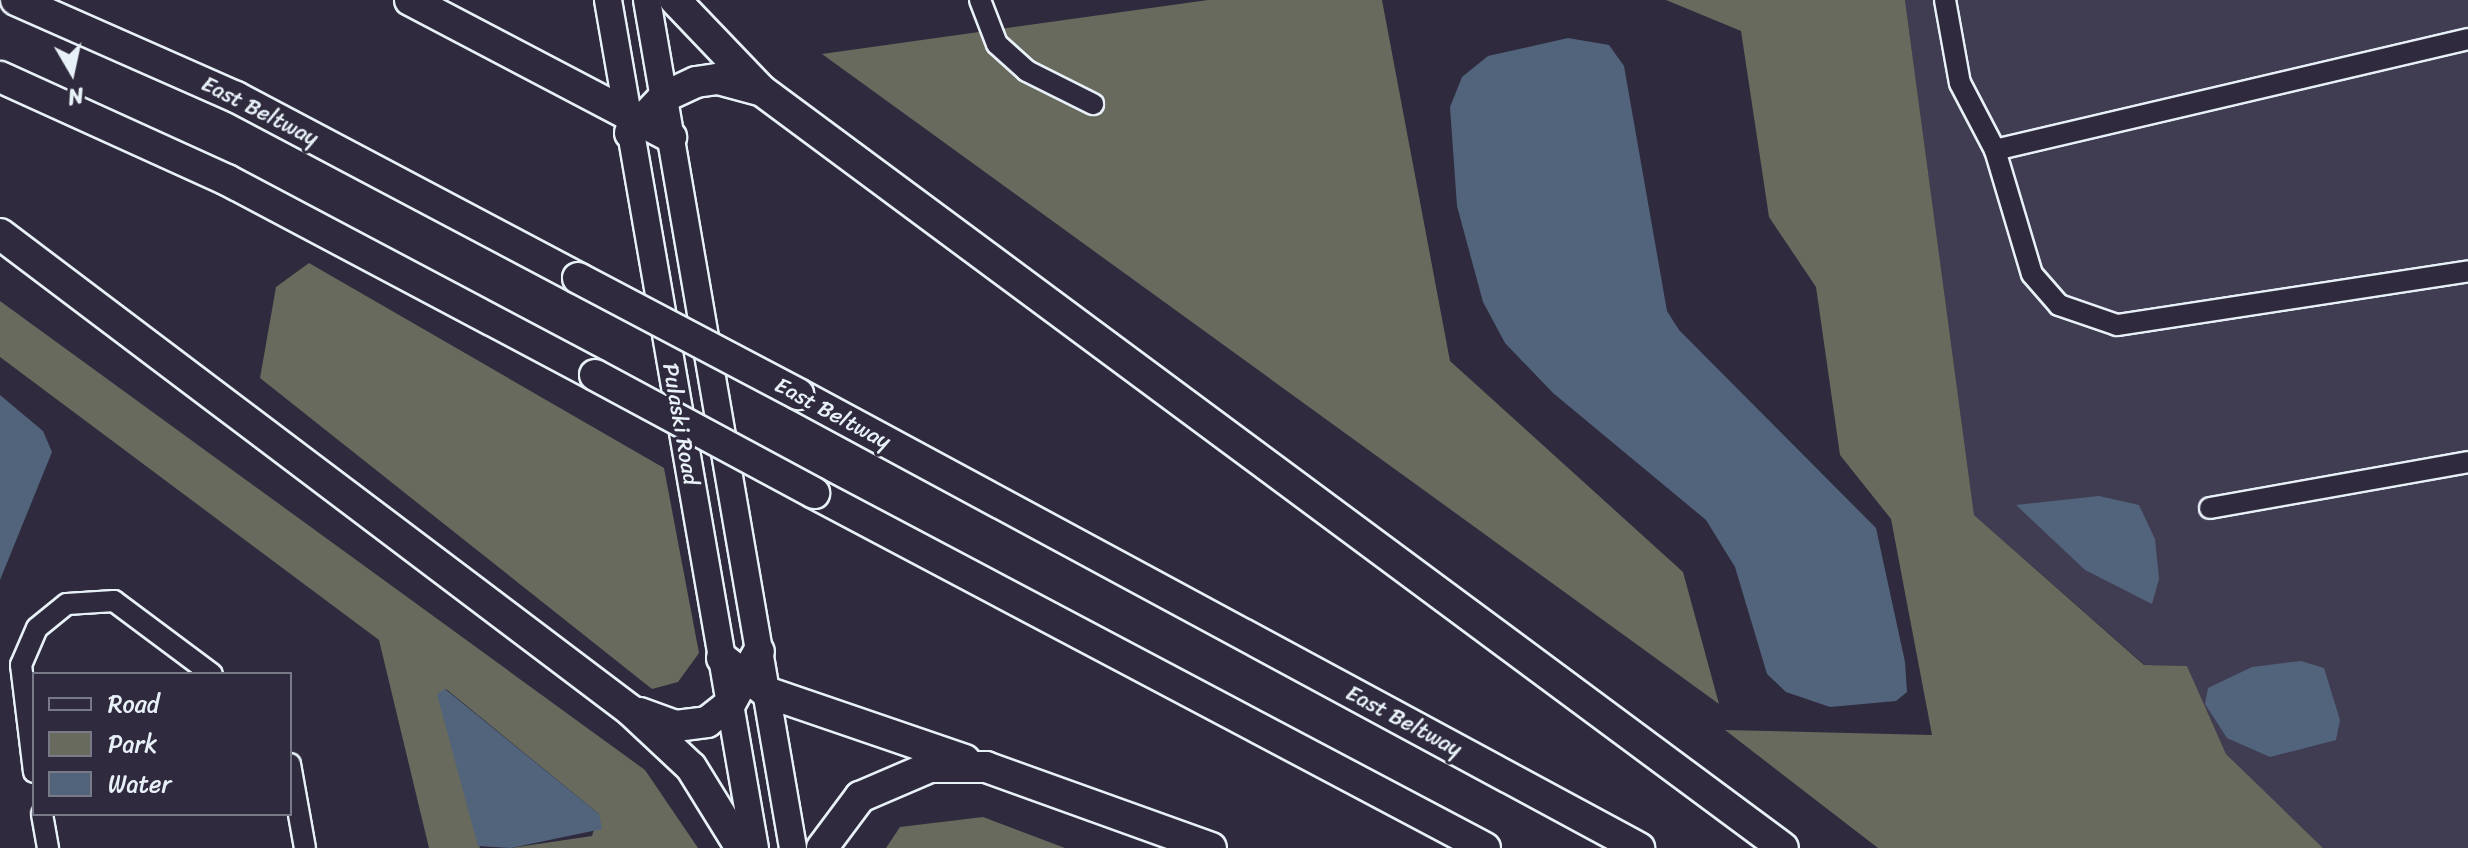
<!DOCTYPE html>
<html>
<head>
<meta charset="utf-8">
<style>
	body { margin:0 }
	#map { position:relative; width:2468px; height:848px; overflow:hidden; background:#2f2a3d; font-family:Sriracha,sans-serif }
	div>[style] { position:absolute }
	.built>* { inset:0; background:#403c51 }
	.green>* { inset:0; background:#676a5c }
	.water>* { inset:0; background:#51647c }
	.roads { filter:drop-shadow(2px 0 #e8f1f8) drop-shadow(-2px 0 #e8f1f8) drop-shadow(0 2px #e8f1f8) drop-shadow(0 -2px #e8f1f8) }
	.minor>* { height:20px; margin:-10px; padding:0 10px; transform-origin:10px; border-radius:10px; background:#2f2a3d }
	.major>* { height:26px; margin:-13px; padding:0 13px; transform-origin:13px; border-radius:13px; background:#2f2a3d }
	.highway>* { height:30px; margin:-15px; padding:0 15px; transform-origin:15px; border-radius:15px; background:#2f2a3d }
	.bridges { filter:drop-shadow(2px 0 #e8f1f8) drop-shadow(-2px 0 #e8f1f8) drop-shadow(0 2px #e8f1f8) drop-shadow(0 -2px #e8f1f8) }
	.highway-bridge>* { height:30px; margin:-15px; padding:0 15px; transform-origin:15px; border-radius:15px; background:#2f2a3d }
	span { translate:-50% -50%; white-space:nowrap; text-align:center; line-height:1.15; -webkit-text-stroke:6px #2f2a3d; paint-order:stroke }
	.street-label { font-size:22px; color:#e8f1f8 }
	.legend { position:absolute; left:32px; top:672px; width:260px; height:144px; box-sizing:border-box; background:#2f2a3d; border:2px solid #797a88; margin:0; padding:10px 14px; list-style:none; font-size:24px; color:#e8f1f8 }
	.legend li { display:flex; align-items:center; gap:16px; height:40px }
	.legend b { width:40px; border:2px solid #797a88 }
	.north { position:absolute; left:32px; top:32px; width:80px; height:80px; -webkit-text-stroke:6px #2f2a3d; paint-order:stroke; rotate:171deg; font-size:22px; font-weight:700; line-height:32px; text-align:center; color:#e8f1f8 }
	.north::after { content:''; display:block; margin:auto; width:28px; height:36px; background:#e8f1f8; clip-path:polygon(50% 0,100% 100%,50% 72%,0 100%) }
</style>
</head>
<body>
<div id="map">
	<div class="built">
		<i style="clip-path:polygon(1905px 0,2468px 0,2468px 848px,2323px 848px,2226px 754px,2187px 666px,2145px 665px,1974px 515px)"></i>
	</div>
	<div class="green">
		<i style="clip-path:polygon(1208px 0,1382px 0,1450px 361px,1683px 572px,1719px 704px,822px 54px)"></i>
		<i style="clip-path:polygon(1666px 0,1905px 0,1974px 515px,2144px 665px,2187px 666px,2226px 754px,2323px 848px,1878px 848px,1725px 730px,1932px 735px,1891px 519px,1840px 455px,1816px 287px,1769px 217px,1741px 31px)"></i>
		<i style="clip-path:polygon(309px 263px,664px 468px,699px 653px,678px 682px,652px 689px,260px 378px,276px 287px)"></i>
		<i style="clip-path:polygon(0 301px,645px 770px,698px 848px,511px 848px,592px 836px,599px 814px,446px 689px,438px 695px,480px 848px,429px 848px,379px 640px,0 357px)"></i>
		<i style="clip-path:polygon(983px 817px,1065px 848px,886px 848px,900px 827px)"></i>
	</div>
	<div class="water">
		<i style="clip-path:polygon(1568px 38px,1609px 45px,1624px 66px,1667px 311px,1679px 330px,1876px 528px,1905px 662px,1907px 692px,1896px 701px,1830px 707px,1786px 692px,1767px 674px,1735px 567px,1706px 520px,1553px 393px,1505px 343px,1483px 302px,1457px 206px,1450px 107px,1462px 77px,1488px 56px)"></i>
		<i style="clip-path:polygon(0 395px,43px 431px,52px 452px,0 580px)"></i>
		<i style="clip-path:polygon(2099px 496px,2139px 505px,2155px 539px,2159px 579px,2152px 604px,2085px 570px,2016px 505px)"></i>
		<i style="clip-path:polygon(2301px 661px,2324px 668px,2340px 720px,2336px 740px,2270px 757px,2227px 738px,2205px 704px,2208px 688px,2252px 667px)"></i>
		<i style="clip-path:polygon(445px 689px,599px 814px,602px 829px,511px 848px,478px 846px,437px 694px)"></i>
	</div>
	<div class="roads">
		<div class="minor">
			<i style="left:980px;top:0;width:47px;rotate:68.9deg"></i>
			<i style="left:997px;top:44px;width:40px;rotate:42deg"></i>
			<i style="left:1027px;top:71px;width:74px;rotate:26.6deg"></i>
			<i style="left:1945px;top:0;width:84px;rotate:79.8deg"></i>
			<i style="left:1960px;top:83px;width:76px;rotate:62.4deg"></i>
			<i style="left:1995px;top:150px;width:129px;rotate:73.4deg"></i>
			<i style="left:2032px;top:274px;width:41px;rotate:48.9deg"></i>
			<i style="left:2059px;top:305px;width:61px;rotate:19deg"></i>
			<i style="left:2117px;top:325px;width:355px;rotate:-8.7deg"></i>
			<i style="left:1995px;top:150px;width:486px;rotate:-13.2deg"></i>
			<i style="left:2210px;top:508px;width:262px;rotate:-10.1deg"></i>
			<i style="left:290px;top:764px;width:85px;rotate:79.9deg"></i>
			<i style="left:34px;top:772px;width:108px;rotate:-96.9deg"></i>
			<i style="left:21px;top:665px;width:40px;rotate:-66.6deg"></i>
			<i style="left:37px;top:628px;width:38px;rotate:-39deg"></i>
			<i style="left:67px;top:604px;width:47px;rotate:-3.7deg"></i>
			<i style="left:114px;top:601px;width:122px;rotate:36.7deg"></i>
			<i style="left:42px;top:814px;width:35px;rotate:80deg"></i>
		</div>
		<div class="major">
			<i style="left:608px;top:0;width:861px;rotate:80.17deg"></i>
			<i style="left:647px;top:0;width:860px;rotate:80.23deg"></i>
		</div>
		<div class="highway">
			<i style="left:16px;top:0;width:240px;rotate:23.8deg"></i>
			<i style="left:236px;top:97px;width:387px;rotate:27.9deg"></i>
			<i style="left:410px;top:0;width:295px;rotate:27.7deg"></i>
			<i style="left:675px;top:0;width:124px;rotate:46.3deg"></i>
			<i style="left:761px;top:90px;width:1272px;rotate:36.56deg"></i>
			<i style="left:0;top:77px;width:249px;rotate:24.4deg"></i>
			<i style="left:227px;top:180px;width:416px;rotate:27.9deg"></i>
			<i style="left:630px;top:133px;width:50px;rotate:-46.6deg"></i>
			<i style="left:664px;top:97px;width:35px;rotate:-25deg"></i>
			<i style="left:696px;top:82px;width:22px;rotate:-8deg"></i>
			<i style="left:718px;top:79px;width:42px;rotate:15deg"></i>
			<i style="left:0;top:234px;width:790px;rotate:37.07deg"></i>
			<i style="left:630px;top:710px;width:83px;rotate:43.1deg"></i>
			<i style="left:691px;top:767px;width:95px;rotate:58.3deg"></i>
			<i style="left:798px;top:394px;width:956px;rotate:28.36deg"></i>
			<i style="left:814px;top:493px;width:759px;rotate:27.88deg"></i>
			<i style="left:722px;top:658px;width:56px;rotate:37.7deg"></i>
			<i style="left:766px;top:692px;width:210px;rotate:18.9deg"></i>
			<i style="left:640px;top:713px;width:38px;rotate:20deg"></i>
			<i style="left:676px;top:726px;width:31px;rotate:-7deg"></i>
			<i style="left:707px;top:722px;width:29px;rotate:-38deg"></i>
			<i style="left:730px;top:704px;width:60px;rotate:-61.3deg"></i>
			<i style="left:822px;top:848px;width:64px;rotate:-53.3deg"></i>
			<i style="left:860px;top:797px;width:76px;rotate:-23.2deg"></i>
			<i style="left:930px;top:767px;width:56px"></i>
			<i style="left:986px;top:767px;width:239px;rotate:19.8deg"></i>
		</div>
	</div>
	<div class="bridges">
		<div class="highway-bridge">
			<i style="left:578px;top:278px;width:249px;rotate:27.8deg"></i>
			<i style="left:595px;top:375px;width:249px;rotate:28.3deg"></i>
		</div>
	</div>
	<div class="street-label">
		<span style="left:260px;top:111px;rotate:27deg">East Beltway</span>
		<span style="left:833px;top:413px;rotate:28deg">East Beltway</span>
		<span style="left:681px;top:424px;rotate:80deg">Pulaski Road</span>
		<span style="left:1404px;top:721px;rotate:28deg">East Beltway</span>
	</div>
	<ul class="legend">
	<li><b style="height:10px;background:#2f2a3d"></b>Road</li>
	<li><b style="height:22px;background:#676a5c"></b>Park</li>
	<li><b style="height:22px;background:#51647c"></b>Water</li>
	</ul>
	<div class="north">N</div>
</div>
</body>
</html>
